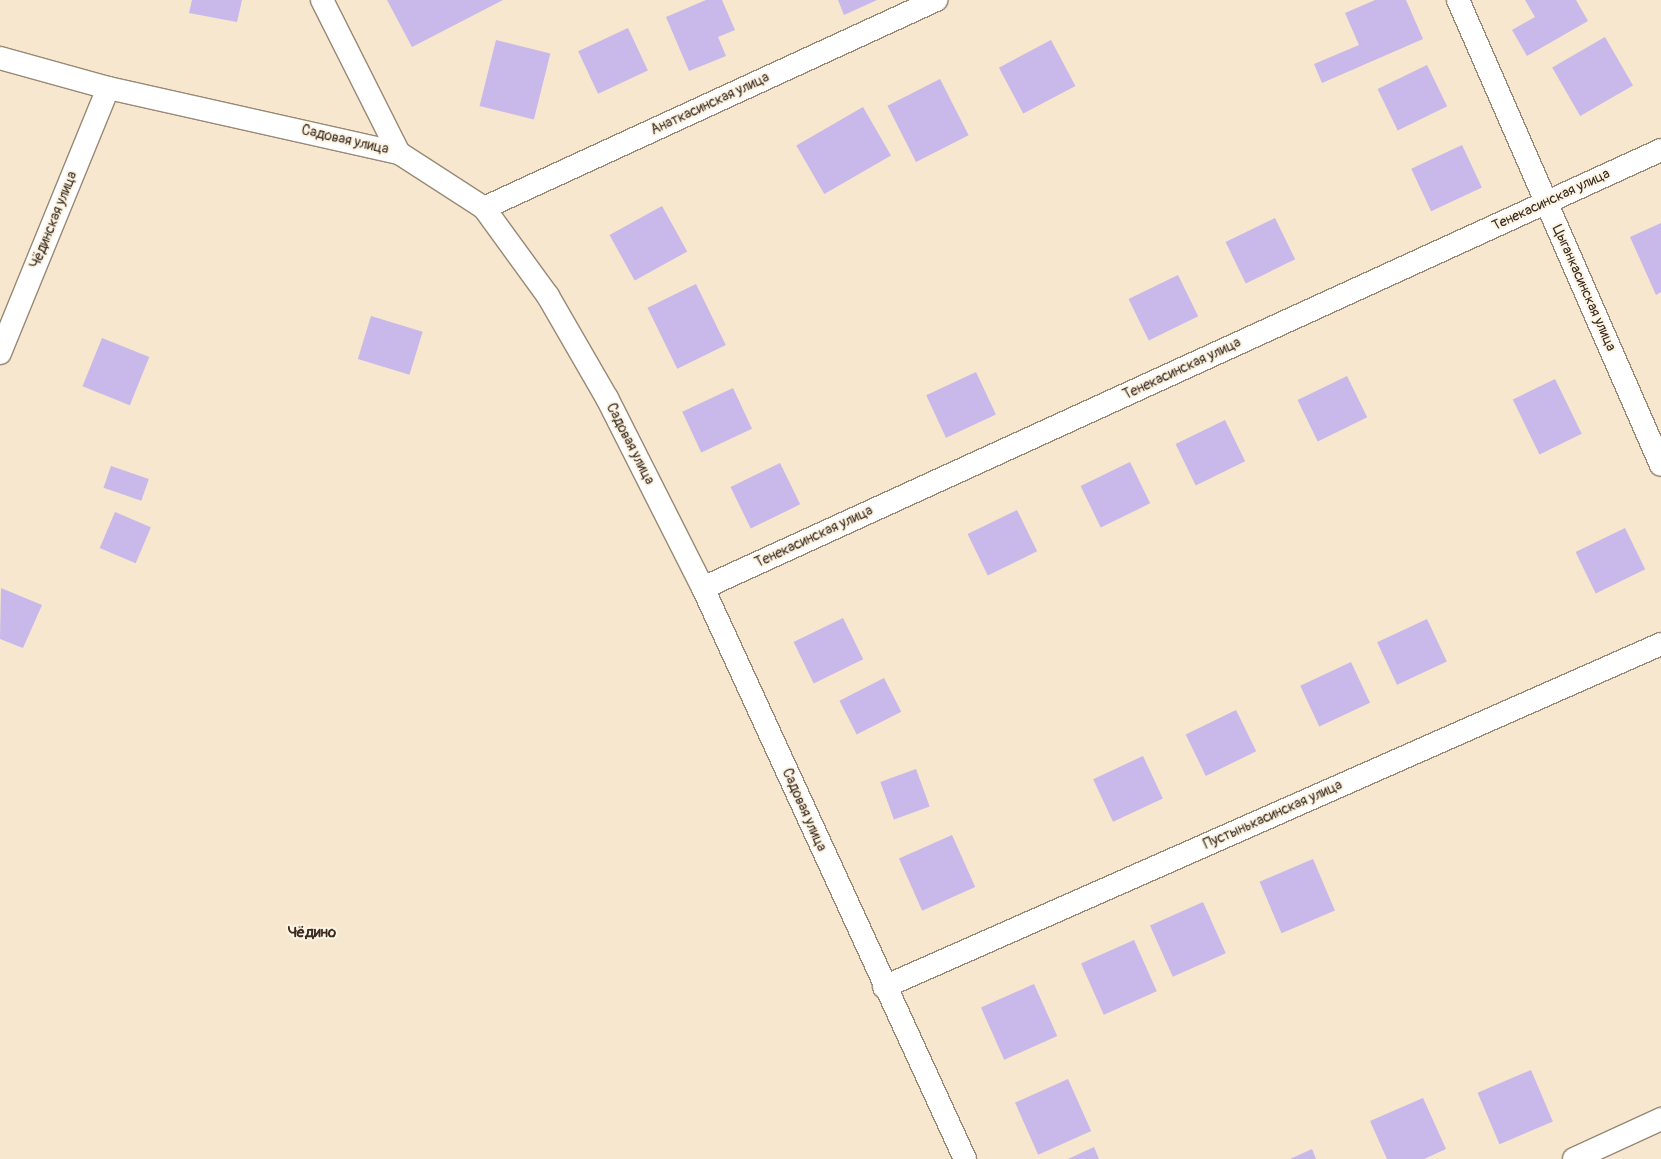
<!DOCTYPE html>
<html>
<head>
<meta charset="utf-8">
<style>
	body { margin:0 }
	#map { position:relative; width:1661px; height:1159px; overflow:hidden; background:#f6e7ce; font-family:Pangolin,sans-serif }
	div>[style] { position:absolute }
	.building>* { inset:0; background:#c9b8ea; transform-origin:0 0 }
	.roads { filter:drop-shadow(1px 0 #988876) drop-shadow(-1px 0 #988876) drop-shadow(0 1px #988876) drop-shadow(0 -1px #988876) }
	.street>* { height:22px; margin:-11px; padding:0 11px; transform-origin:11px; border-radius:11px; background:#fff }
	span { translate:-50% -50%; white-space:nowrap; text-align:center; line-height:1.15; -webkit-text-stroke:4px #fcf5e5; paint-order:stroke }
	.street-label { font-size:14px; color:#3b2a1e }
	.neighbourhood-label { font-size:15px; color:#3b2a1e; font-weight:700 }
</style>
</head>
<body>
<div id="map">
	<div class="building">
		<i style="clip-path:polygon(192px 0,242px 0,237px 22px,189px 13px)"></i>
		<i style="clip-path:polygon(387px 0,503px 0,412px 47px)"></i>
		<i style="clip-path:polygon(706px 0,722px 0,735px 30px,718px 37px,726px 56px,689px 71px,666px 17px)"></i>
		<i style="clip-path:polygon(838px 0,877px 0,844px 15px)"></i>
		<i style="clip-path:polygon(1375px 0,1406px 0,1423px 39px,1322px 83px,1314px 64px,1359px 45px,1345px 13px)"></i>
		<i style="clip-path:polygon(1525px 0,1576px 0,1588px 21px,1527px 56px,1512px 30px,1535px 17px)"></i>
		<i style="left:628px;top:28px;width:47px;height:55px;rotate:65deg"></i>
		<i style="left:1605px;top:37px;width:56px;height:61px;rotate:60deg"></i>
		<i style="left:496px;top:40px;width:56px;height:68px;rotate:14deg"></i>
		<i style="left:1051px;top:40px;width:52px;height:59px;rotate:62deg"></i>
		<i style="left:1427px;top:65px;width:46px;height:55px;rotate:64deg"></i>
		<i style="left:940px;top:79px;width:63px;height:59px;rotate:63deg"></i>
		<i style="left:863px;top:107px;width:56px;height:77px;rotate:60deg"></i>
		<i style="left:1462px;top:145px;width:47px;height:56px;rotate:65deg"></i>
		<i style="left:662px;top:206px;width:52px;height:60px;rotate:61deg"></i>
		<i style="left:1275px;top:218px;width:46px;height:55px;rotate:64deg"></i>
		<i style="clip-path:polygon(1661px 223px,1661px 292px,1656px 295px,1630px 237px)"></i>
		<i style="left:1178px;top:275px;width:46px;height:55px;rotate:64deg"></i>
		<i style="left:696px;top:284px;width:68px;height:54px;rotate:64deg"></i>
		<i style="left:371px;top:316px;width:54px;height:45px;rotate:17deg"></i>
		<i style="left:102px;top:338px;width:51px;height:52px;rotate:22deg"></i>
		<i style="left:976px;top:372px;width:47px;height:55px;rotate:65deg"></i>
		<i style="left:1347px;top:376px;width:46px;height:55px;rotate:64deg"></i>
		<i style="left:1555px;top:379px;width:61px;height:47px;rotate:64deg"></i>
		<i style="left:733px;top:388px;width:45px;height:56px;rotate:65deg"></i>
		<i style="left:1225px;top:420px;width:46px;height:55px;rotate:64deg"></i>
		<i style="left:1130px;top:462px;width:46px;height:55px;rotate:64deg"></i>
		<i style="left:780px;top:463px;width:46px;height:55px;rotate:64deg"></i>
		<i style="left:111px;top:466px;width:40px;height:23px;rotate:19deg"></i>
		<i style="left:1017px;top:510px;width:46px;height:55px;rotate:64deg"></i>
		<i style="left:115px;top:512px;width:39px;height:39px;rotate:23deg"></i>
		<i style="left:1625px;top:528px;width:46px;height:55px;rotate:64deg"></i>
		<i style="clip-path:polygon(1px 588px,42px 605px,23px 648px,0 639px)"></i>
		<i style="left:843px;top:618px;width:46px;height:55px;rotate:64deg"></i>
		<i style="left:1427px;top:619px;width:47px;height:55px;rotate:65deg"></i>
		<i style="left:1351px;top:662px;width:45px;height:56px;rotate:65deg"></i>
		<i style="left:884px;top:678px;width:38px;height:50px;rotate:63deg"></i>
		<i style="left:1236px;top:710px;width:46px;height:56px;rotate:64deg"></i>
		<i style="left:1143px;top:756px;width:47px;height:55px;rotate:65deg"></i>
		<i style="left:916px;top:769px;width:40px;height:38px;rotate:70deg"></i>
		<i style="left:952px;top:835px;width:57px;height:58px;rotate:66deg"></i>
		<i style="left:1313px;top:859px;width:56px;height:58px;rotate:67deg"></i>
		<i style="left:1203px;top:902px;width:56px;height:58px;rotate:66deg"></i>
		<i style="left:1134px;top:940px;width:56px;height:58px;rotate:66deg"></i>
		<i style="left:1034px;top:984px;width:57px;height:58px;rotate:66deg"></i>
		<i style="left:1531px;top:1070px;width:56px;height:58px;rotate:67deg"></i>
		<i style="left:1068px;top:1079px;width:57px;height:58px;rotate:66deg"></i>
		<i style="clip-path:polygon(1423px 1098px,1446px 1149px,1424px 1159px,1387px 1159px,1370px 1121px)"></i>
		<i style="clip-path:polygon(1094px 1147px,1099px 1159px,1068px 1159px)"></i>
		<i style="clip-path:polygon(1312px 1149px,1316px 1159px,1290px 1159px)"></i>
	</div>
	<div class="roads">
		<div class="street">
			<i style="left:322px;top:0;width:171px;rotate:63.3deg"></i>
			<i style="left:1458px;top:0;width:507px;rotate:66.42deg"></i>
			<i style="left:0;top:58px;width:112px;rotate:15.5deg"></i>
			<i style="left:108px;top:88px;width:298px;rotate:12.6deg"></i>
			<i style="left:399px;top:153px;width:101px;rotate:32.9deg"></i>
			<i style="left:484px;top:208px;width:109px;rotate:54deg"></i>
			<i style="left:548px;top:296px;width:118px;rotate:60deg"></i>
			<i style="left:607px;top:398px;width:213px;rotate:63.2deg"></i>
			<i style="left:703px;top:588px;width:628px;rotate:65.35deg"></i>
			<i style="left:484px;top:208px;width:498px;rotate:-24.7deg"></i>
			<i style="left:0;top:353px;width:286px;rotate:-67.8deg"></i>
			<i style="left:703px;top:588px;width:1053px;rotate:-24.57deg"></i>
			<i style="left:884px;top:987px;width:849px;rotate:-23.82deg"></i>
			<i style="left:1574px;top:1159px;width:96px;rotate:-24.7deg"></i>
		</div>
	</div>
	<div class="street-label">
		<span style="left:710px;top:104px;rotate:-25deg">Анаткасинская улица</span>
		<span style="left:345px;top:140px;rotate:13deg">Садовая улица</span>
		<span style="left:1551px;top:200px;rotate:-25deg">Тенекасинская улица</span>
		<span style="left:54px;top:220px;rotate:-68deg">Чёдинская улица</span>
		<span style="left:1584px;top:288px;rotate:66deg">Цыганкасинская улица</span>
		<span style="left:1182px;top:369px;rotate:-25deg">Тенекасинская улица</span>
		<span style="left:630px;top:444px;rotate:63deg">Садовая улица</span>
		<span style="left:814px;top:537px;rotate:-25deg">Тенекасинская улица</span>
		<span style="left:804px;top:810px;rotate:66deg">Садовая улица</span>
		<span style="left:1273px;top:815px;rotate:-24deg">Пустынькасинская улица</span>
	</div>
	<div class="neighbourhood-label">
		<span style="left:312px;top:933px">Чёдино</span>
	</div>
</div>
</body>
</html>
